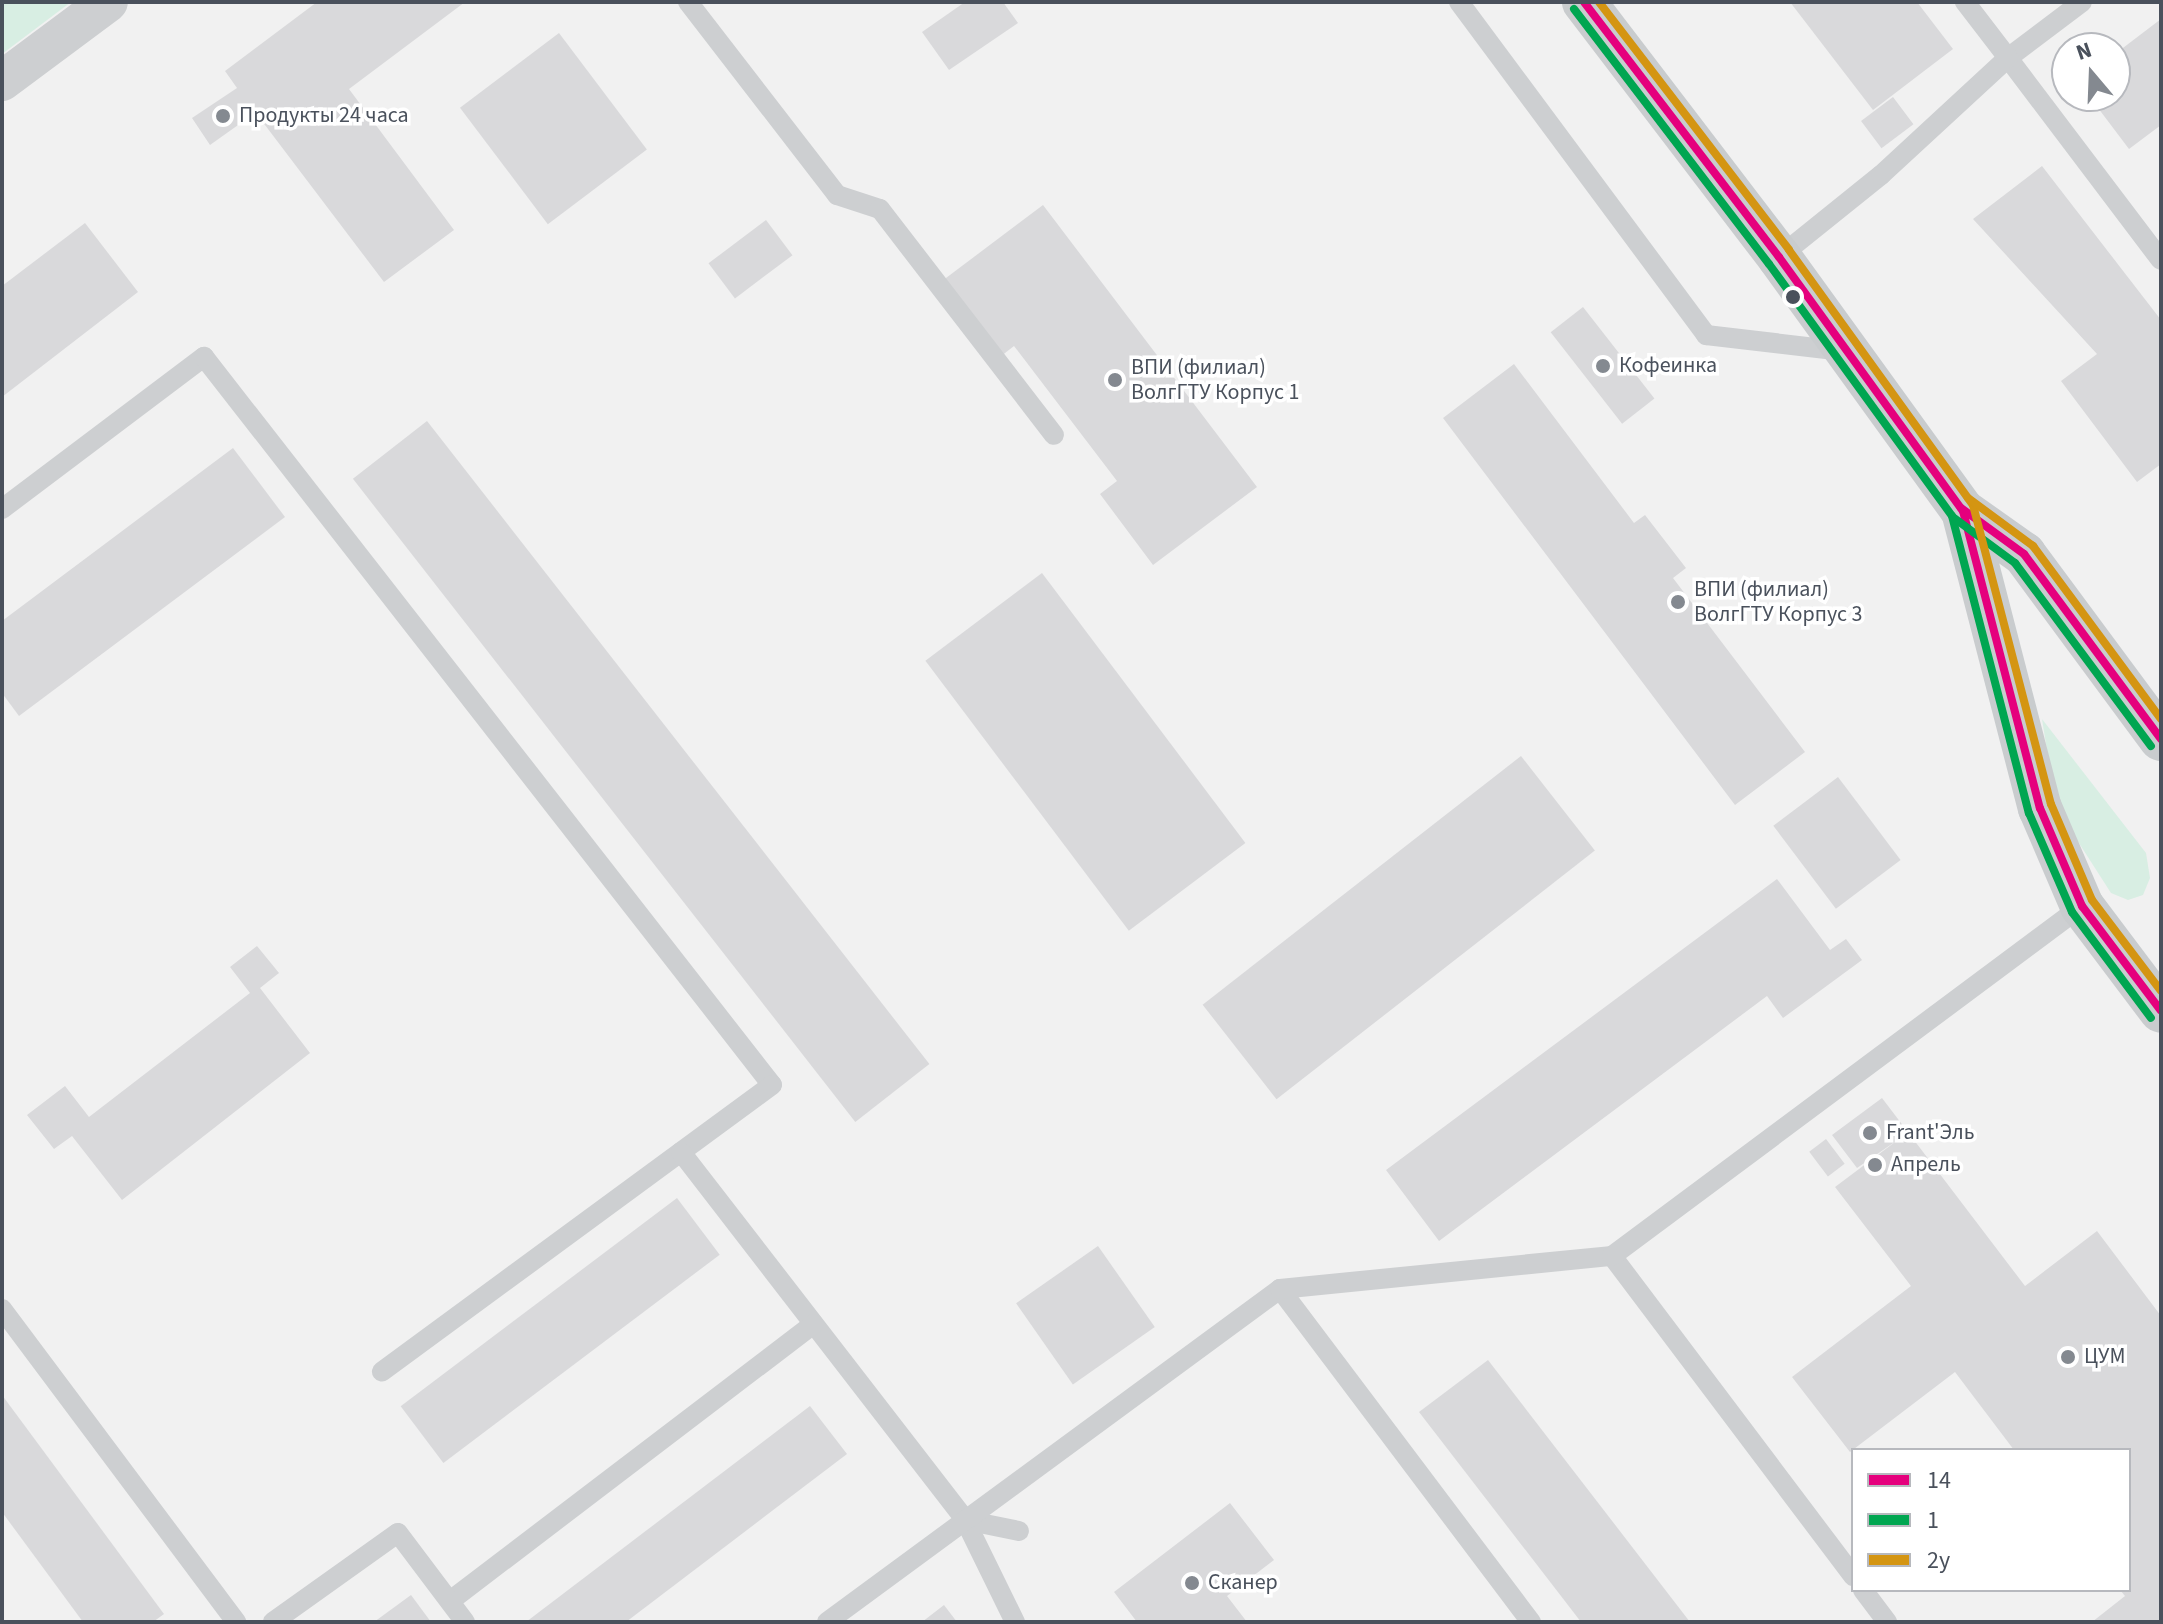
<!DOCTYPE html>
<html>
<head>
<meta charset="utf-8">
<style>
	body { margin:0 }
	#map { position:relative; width:2163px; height:1624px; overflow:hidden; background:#f1f1f1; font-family:"Source Sans 3",sans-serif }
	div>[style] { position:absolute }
	.green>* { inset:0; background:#d8eee3 }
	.building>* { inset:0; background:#d9d9db; transform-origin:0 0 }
	.lane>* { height:20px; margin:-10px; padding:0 10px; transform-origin:10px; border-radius:10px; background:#cdcfd1 }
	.street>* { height:40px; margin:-20px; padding:0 20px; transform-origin:20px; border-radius:20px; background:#cdcfd1 }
	.primary>* { height:44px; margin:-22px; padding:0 22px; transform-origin:22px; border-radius:22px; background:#c9ccce }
	.bus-1>* { height:8px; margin:-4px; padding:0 4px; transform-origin:4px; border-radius:4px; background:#e5007d }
	.bus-2>* { height:8px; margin:-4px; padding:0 4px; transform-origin:4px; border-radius:4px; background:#00a651 }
	.bus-3>* { height:8px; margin:-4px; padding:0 4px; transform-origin:4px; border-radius:4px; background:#d49512 }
	.dots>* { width:22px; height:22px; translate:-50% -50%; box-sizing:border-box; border:4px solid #fff; border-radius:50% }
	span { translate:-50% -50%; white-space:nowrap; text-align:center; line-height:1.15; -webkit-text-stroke:7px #fff; paint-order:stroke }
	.poi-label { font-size:22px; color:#4a515c }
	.left { translate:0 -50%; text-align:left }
	.frame { position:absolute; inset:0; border:4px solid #4a515c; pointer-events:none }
	.legend { position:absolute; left:1851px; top:1448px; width:280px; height:144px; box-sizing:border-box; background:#fff; border:2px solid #b7b9be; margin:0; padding:10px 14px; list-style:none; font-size:24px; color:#4a515c }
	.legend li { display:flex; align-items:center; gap:16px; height:40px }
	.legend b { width:40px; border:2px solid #b7b9be }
	.north { position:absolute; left:2051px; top:32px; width:80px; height:80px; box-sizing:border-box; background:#fff; border:2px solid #b7b9be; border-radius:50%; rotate:341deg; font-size:22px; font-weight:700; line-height:32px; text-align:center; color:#4a515c }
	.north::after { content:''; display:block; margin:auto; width:28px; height:36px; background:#848990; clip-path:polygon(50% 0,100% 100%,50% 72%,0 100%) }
</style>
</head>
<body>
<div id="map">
	<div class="green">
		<i style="clip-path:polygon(2px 2px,71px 2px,2px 54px)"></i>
		<i style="clip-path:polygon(2042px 719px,2146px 853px,2150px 878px,2143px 895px,2128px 900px,2111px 893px,2068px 826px,2053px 788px)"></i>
	</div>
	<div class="building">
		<i style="clip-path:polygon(317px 2px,465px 2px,349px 89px,454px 230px,384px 282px,249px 104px,255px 113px,210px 145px,192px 118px,237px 88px,225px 71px)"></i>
		<i style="clip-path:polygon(965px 2px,1003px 2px,1018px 23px,949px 70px,922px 32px)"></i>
		<i style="clip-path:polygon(1790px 2px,1917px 2px,1953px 49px,1873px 110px)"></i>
		<i style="clip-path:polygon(2161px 19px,2161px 125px,2129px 149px,2089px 96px,2115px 96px,2115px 54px)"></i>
		<i style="left:559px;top:33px;width:146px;height:124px;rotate:53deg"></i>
		<i style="left:1893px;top:97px;width:34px;height:40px;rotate:53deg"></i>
		<i style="clip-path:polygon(2042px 166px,2161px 320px,2161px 464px,2137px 482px,2061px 381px,2097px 354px,1973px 219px)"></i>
		<i style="clip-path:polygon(1043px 205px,1257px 487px,1153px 565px,1100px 494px,1117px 481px,1014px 346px,996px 360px,938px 284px)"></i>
		<i style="left:766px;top:220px;width:44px;height:72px;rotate:53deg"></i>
		<i style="clip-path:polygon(85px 223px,138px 292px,2px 397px,2px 286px)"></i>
		<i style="left:1583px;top:307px;width:116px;height:41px;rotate:52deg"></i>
		<i style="clip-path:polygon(1514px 364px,1634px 523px,1645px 515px,1686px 568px,1673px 578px,1805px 752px,1735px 805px,1443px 418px)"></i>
		<i style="left:427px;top:421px;width:816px;height:94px;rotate:52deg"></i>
		<i style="clip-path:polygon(233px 448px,285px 517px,19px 716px,2px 693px,2px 621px)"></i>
		<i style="left:1042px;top:573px;width:338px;height:146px;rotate:53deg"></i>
		<i style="left:1521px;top:756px;width:120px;height:404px;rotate:52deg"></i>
		<i style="left:1838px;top:777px;width:104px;height:81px;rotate:53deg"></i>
		<i style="clip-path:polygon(1777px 879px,1830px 950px,1846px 939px,1862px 960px,1783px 1018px,1767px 996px,1439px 1241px,1386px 1170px)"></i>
		<i style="clip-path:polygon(257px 946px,279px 973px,260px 988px,310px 1053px,122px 1200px,72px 1136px,54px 1149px,27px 1115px,65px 1086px,89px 1117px,250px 993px,230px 967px)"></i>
		<i style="clip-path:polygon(1882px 1098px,2025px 1286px,2097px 1231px,2161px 1316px,2161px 1622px,2092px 1622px,2125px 1596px,2120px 1590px,2129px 1590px,2129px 1450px,2014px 1450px,1955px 1372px,1850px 1452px,1792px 1377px,1911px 1286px,1835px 1187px,1899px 1139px,1857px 1168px,1832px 1135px)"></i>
		<i style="left:1826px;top:1139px;width:31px;height:21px;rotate:53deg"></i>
		<i style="left:677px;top:1198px;width:71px;height:346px;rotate:53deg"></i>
		<i style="left:1098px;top:1246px;width:99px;height:100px;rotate:55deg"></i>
		<i style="clip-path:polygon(1488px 1360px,1690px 1622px,1581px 1622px,1419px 1412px)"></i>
		<i style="clip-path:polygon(2px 1395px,164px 1614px,153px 1622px,83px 1622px,2px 1512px)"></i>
		<i style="clip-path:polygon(810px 1406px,847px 1454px,626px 1622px,526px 1622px)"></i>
		<i style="clip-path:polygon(1230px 1503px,1274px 1560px,1227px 1596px,1247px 1622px,1137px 1622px,1114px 1592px)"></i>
		<i style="clip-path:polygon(411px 1595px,431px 1622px,374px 1622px)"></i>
		<i style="clip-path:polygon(944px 1605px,957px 1622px,922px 1622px)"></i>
	</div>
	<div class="lane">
		<i style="left:688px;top:2px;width:244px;rotate:52.3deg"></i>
		<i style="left:837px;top:195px;width:45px;rotate:18deg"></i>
		<i style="left:880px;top:209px;width:285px;rotate:52.4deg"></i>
		<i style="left:1459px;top:2px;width:415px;rotate:53.4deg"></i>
		<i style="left:1706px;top:335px;width:138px;rotate:6.7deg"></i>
		<i style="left:2082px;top:2px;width:93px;rotate:142.9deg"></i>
		<i style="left:2008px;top:58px;width:253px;rotate:52.9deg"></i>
		<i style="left:1779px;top:257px;width:131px;rotate:-38.8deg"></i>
		<i style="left:1881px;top:175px;width:173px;rotate:-42.7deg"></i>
		<i style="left:2008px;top:58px;width:71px;rotate:-127.5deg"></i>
		<i style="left:2px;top:509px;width:253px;rotate:-37deg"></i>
		<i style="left:204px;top:357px;width:923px;rotate:52.04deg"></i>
		<i style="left:772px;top:1085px;width:484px;rotate:143.7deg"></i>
		<i style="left:681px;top:1152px;width:465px;rotate:52.3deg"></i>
		<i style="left:965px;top:1520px;width:114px;rotate:63.9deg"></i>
		<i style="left:1612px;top:1256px;width:401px;rotate:53deg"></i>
		<i style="left:1280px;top:1289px;width:417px;rotate:53deg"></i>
		<i style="left:2px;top:1309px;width:391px;rotate:53.2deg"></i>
		<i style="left:965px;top:1520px;width:55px;rotate:11.5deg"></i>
		<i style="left:1863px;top:1590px;width:40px;rotate:53deg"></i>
		<i style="left:450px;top:1601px;width:457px;rotate:-37.3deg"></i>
		<i style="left:273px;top:1622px;width:153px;rotate:-35.5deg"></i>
		<i style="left:398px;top:1533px;width:111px;rotate:53deg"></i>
		<i style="left:827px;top:1622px;width:562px;rotate:-36.32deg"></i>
		<i style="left:1280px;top:1289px;width:334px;rotate:-5.7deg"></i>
		<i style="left:1612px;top:1256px;width:586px;rotate:-36.67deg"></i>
	</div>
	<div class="street">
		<i style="left:2px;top:81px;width:132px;rotate:-36.7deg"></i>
	</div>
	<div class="primary">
		<i style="left:1584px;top:2px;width:321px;rotate:52.6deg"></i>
		<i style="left:1779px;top:257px;width:314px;rotate:54.1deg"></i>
		<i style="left:1963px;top:511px;width:75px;rotate:35.2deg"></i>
		<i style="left:2024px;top:554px;width:230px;rotate:53.5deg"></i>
		<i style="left:1963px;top:511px;width:307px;rotate:75.5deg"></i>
		<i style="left:2040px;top:808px;width:107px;rotate:66.8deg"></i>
		<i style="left:2082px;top:906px;width:131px;rotate:53deg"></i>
	</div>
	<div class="bus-1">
		<i style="left:1584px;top:2px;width:321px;rotate:52.6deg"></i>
		<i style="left:1779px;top:257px;width:314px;rotate:54.1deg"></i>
		<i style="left:1963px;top:511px;width:307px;rotate:75.5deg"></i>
		<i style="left:2040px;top:808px;width:107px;rotate:66.8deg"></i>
		<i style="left:2082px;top:906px;width:131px;rotate:53deg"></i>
		<i style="left:1961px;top:508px;width:78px;rotate:36.1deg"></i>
		<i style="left:2024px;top:554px;width:230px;rotate:53.5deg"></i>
	</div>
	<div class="bus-2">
		<i style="left:1574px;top:9px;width:321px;rotate:52.6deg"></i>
		<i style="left:1769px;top:264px;width:311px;rotate:54deg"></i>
		<i style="left:1952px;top:516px;width:307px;rotate:75.5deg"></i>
		<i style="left:2029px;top:813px;width:108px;rotate:66.5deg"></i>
		<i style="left:2072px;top:912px;width:132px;rotate:53.3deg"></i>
		<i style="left:1954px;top:518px;width:76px;rotate:36.4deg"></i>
		<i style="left:2015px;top:563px;width:228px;rotate:53.4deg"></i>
	</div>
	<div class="bus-3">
		<i style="left:1599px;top:2px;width:312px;rotate:52.5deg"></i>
		<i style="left:1789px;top:250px;width:314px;rotate:54.2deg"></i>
		<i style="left:1973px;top:505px;width:309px;rotate:75.4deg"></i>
		<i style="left:2051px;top:804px;width:104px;rotate:66.9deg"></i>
		<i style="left:2092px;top:900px;width:114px;rotate:52.8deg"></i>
		<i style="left:1968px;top:498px;width:81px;rotate:36.4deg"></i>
		<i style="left:2033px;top:546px;width:215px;rotate:53.5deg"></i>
	</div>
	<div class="dots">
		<i style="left:223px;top:116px;background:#848990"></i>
		<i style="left:1793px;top:297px;background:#4a515c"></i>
		<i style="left:1603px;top:366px;background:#848990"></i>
		<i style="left:1115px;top:380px;background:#848990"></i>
		<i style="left:1678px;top:602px;background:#848990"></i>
		<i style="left:1870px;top:1133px;background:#848990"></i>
		<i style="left:1875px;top:1165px;background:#848990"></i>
		<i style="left:2068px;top:1357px;background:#848990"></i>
		<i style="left:1192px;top:1583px;background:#848990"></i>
	</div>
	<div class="poi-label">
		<span class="left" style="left:239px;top:116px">Продукты 24 часа</span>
		<span class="left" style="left:1619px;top:366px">Кофеинка</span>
		<span class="left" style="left:1131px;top:380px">ВПИ (филиал)<br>ВолгГТУ Корпус 1</span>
		<span class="left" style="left:1694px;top:602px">ВПИ (филиал)<br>ВолгГТУ Корпус 3</span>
		<span class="left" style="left:1886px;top:1133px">Frant'Эль</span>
		<span class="left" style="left:1891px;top:1165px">Апрель</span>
		<span class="left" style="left:2084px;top:1357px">ЦУМ</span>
		<span class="left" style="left:1208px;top:1583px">Сканер</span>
	</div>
	<div class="frame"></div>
	<ul class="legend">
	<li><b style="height:10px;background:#e5007d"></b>14</li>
	<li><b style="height:10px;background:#00a651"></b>1</li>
	<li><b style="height:10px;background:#d49512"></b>2у</li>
	</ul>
	<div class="north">N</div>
</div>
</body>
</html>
